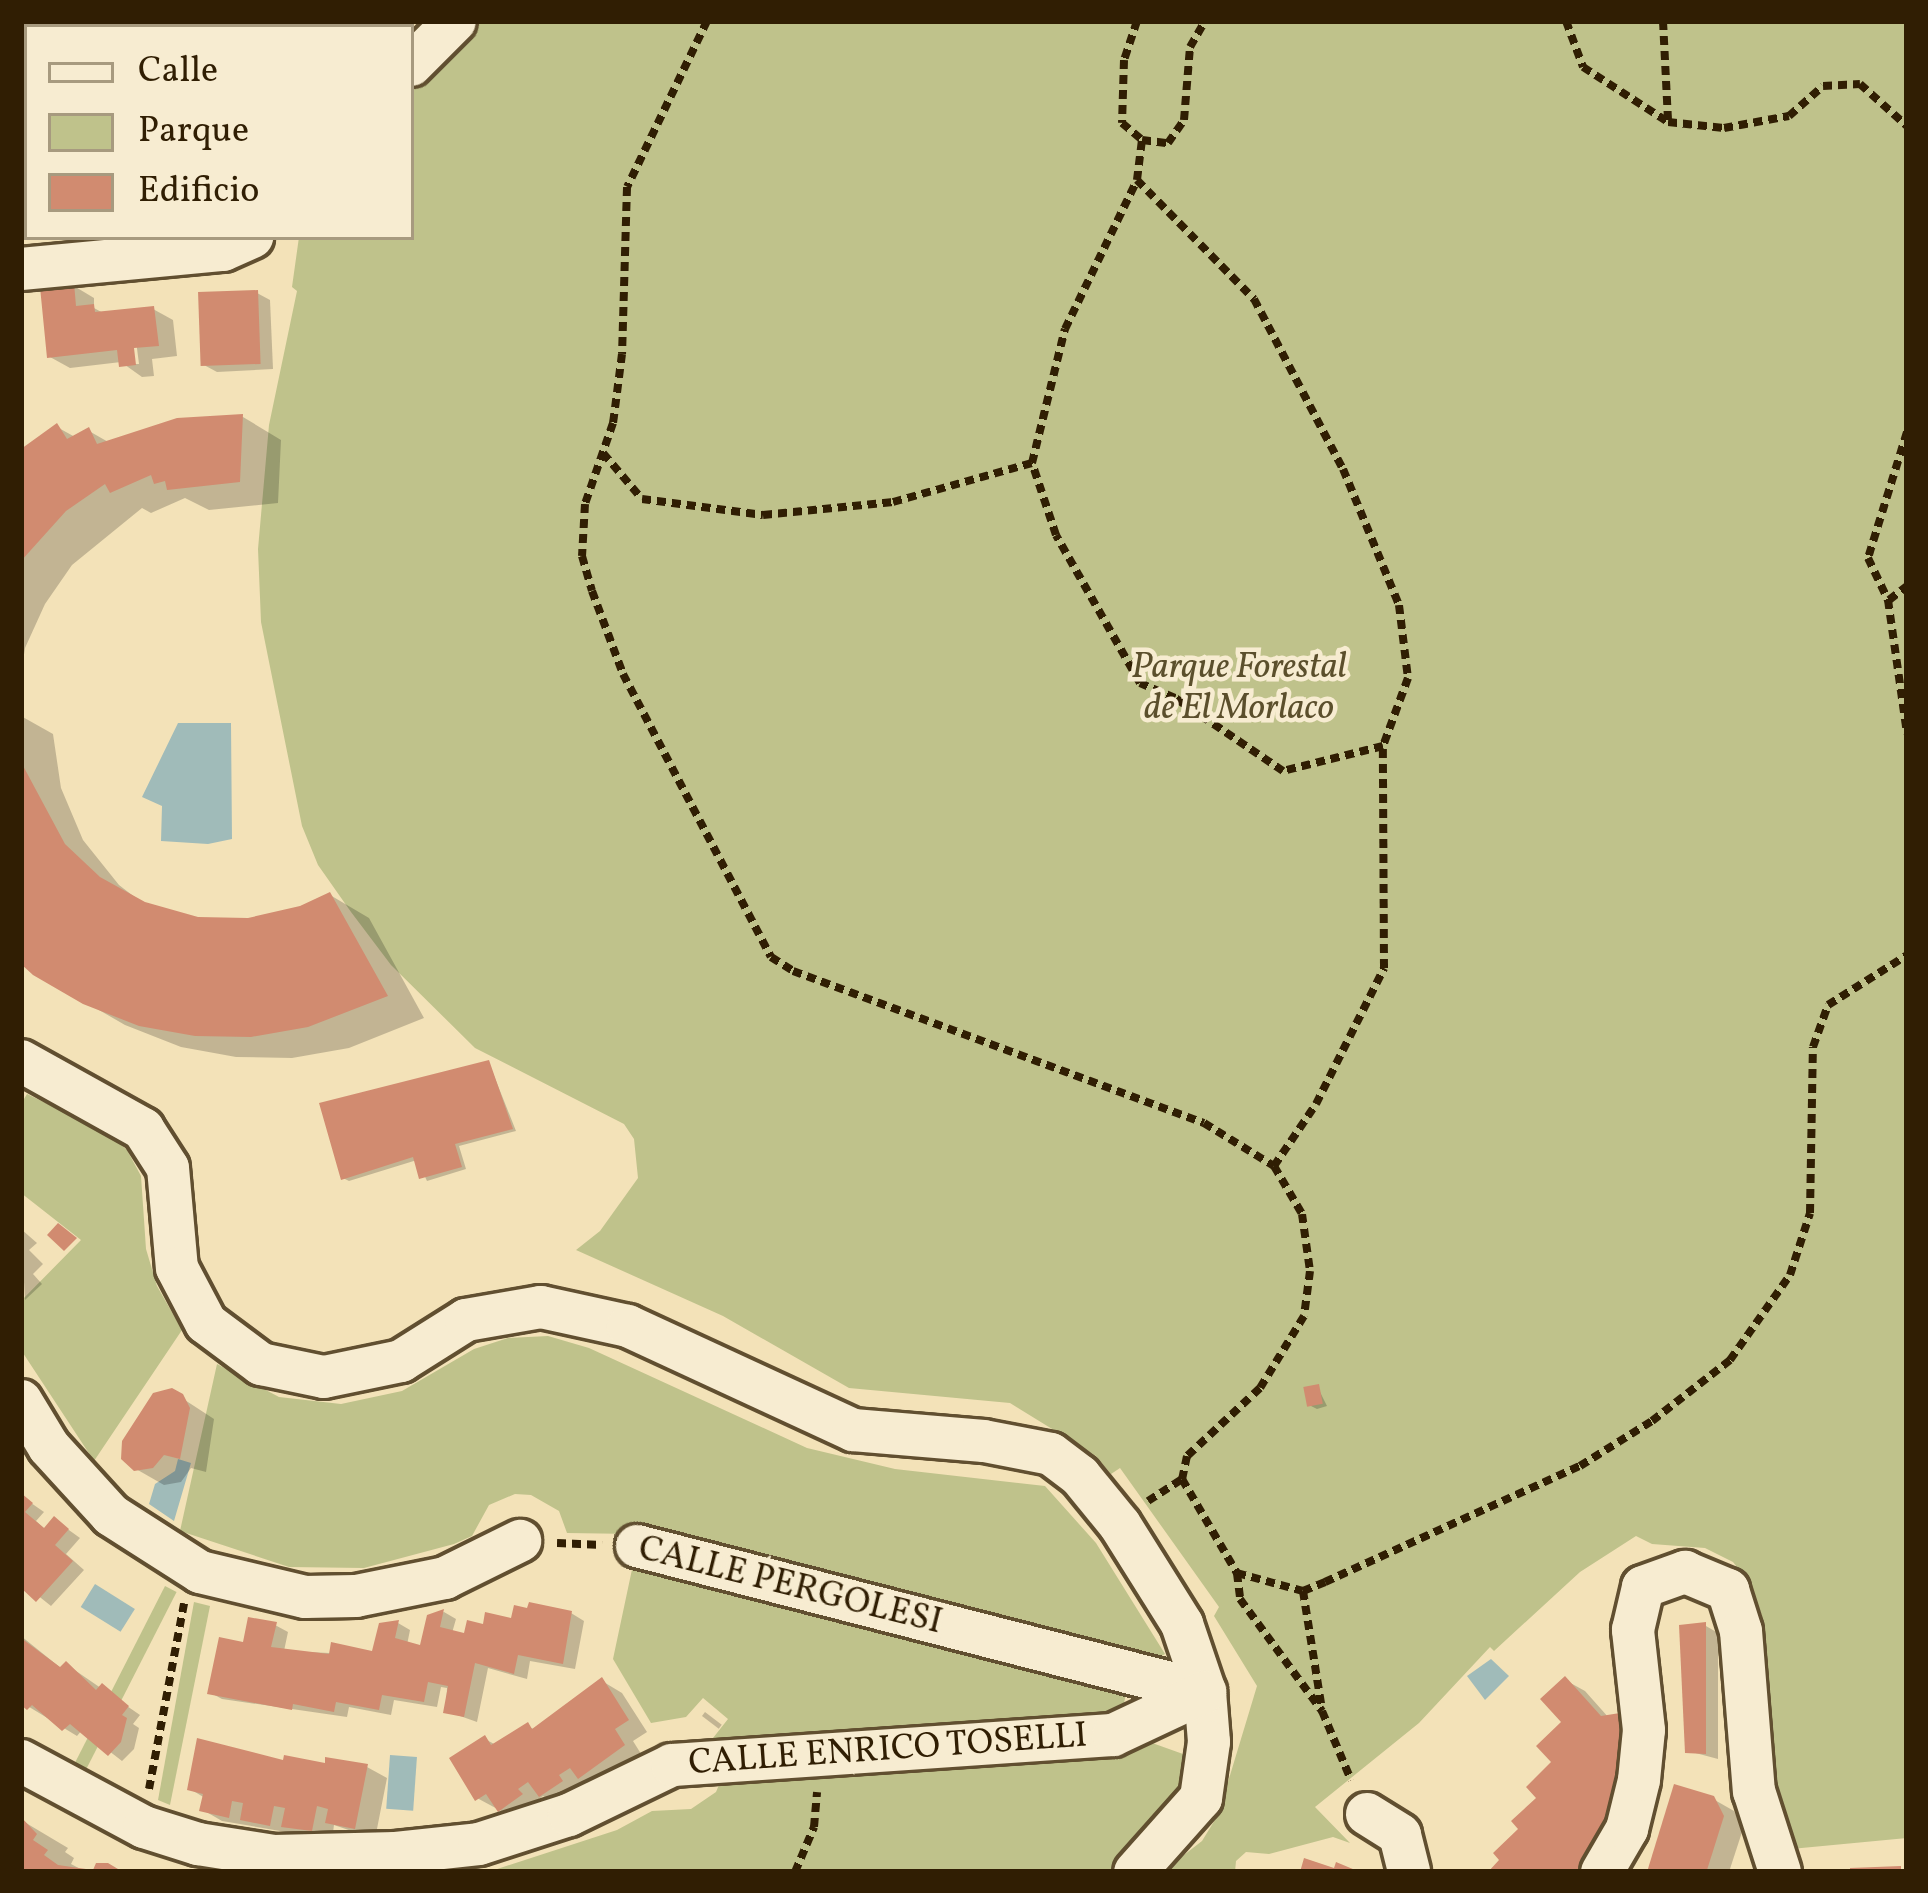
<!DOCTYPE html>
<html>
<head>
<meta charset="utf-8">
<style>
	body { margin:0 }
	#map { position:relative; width:1928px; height:1893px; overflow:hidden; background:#f3e2b8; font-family:Vollkorn,serif }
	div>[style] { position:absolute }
	.green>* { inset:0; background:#bfc28b; transform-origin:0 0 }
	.water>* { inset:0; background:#a0bbb9; transform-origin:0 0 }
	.shadow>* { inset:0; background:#0003; transform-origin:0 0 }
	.building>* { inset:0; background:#d18b70; transform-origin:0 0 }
	.path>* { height:8px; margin-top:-4px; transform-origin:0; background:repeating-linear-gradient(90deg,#301e03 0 9px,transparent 0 15px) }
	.roads { filter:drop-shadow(3px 0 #614f30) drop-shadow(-3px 0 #614f30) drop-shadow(0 3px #614f30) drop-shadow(0 -3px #614f30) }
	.street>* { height:42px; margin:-21px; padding:0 21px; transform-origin:21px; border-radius:21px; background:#f7ecd1 }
	.secondary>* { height:60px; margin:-30px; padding:0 30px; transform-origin:30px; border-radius:30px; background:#f7ecd1 }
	span { translate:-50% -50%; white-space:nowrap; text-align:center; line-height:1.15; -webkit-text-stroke:9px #f7ecd1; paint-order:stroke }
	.park-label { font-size:36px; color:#5b4f2c; font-style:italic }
	.street-label { font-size:36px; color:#301e03 }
	.frame { position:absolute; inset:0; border:24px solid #301e03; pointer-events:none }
	.legend { position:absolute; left:24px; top:24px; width:390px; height:216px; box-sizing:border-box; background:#f7ecd1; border:3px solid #a79a7f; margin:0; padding:15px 21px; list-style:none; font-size:36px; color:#301e03 }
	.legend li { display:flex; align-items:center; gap:24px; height:60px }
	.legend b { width:60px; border:3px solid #a79a7f }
</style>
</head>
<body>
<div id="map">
	<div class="green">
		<i style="clip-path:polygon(476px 21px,1907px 21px,1907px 1838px,1791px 1849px,1765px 1741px,1762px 1616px,1750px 1584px,1733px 1562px,1705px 1548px,1652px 1544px,1636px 1536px,1580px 1572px,1494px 1651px,1490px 1647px,1419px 1723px,1315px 1807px,1350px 1843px,1333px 1837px,1269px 1854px,1246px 1852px,1236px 1861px,1235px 1872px,1162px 1872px,1202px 1841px,1218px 1815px,1257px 1686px,1214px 1616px,1219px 1607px,1120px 1468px,1111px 1474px,1096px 1456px,1010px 1403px,849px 1388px,723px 1316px,576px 1250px,600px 1231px,638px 1178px,634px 1139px,624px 1124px,475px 1048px,391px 965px,351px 912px,318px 865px,302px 826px,261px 622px,258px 549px,269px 425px,297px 291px,292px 287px,299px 237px,411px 237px,411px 86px)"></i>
		<i style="clip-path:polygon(27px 1094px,108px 1133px,127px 1150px,141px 1176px,146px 1249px,157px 1286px,182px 1330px,94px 1461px,21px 1350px,21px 1301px,81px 1240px,21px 1193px,21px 1104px)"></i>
		<i style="clip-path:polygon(548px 1336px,589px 1348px,807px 1448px,895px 1469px,1045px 1486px,1096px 1543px,1165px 1654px,1155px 1660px,1079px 1642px,682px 1534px,634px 1527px,634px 1534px,567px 1533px,559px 1511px,531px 1495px,515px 1494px,489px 1505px,472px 1536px,454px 1544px,364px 1568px,289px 1567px,180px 1531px,217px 1364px,279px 1397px,341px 1404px,402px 1391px,474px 1349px,508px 1338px)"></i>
		<i style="clip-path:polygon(634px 1560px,1108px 1685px,1126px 1694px,1122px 1712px,1108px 1721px,717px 1741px,713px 1738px,728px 1719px,703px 1698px,686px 1717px,651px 1723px,613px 1659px)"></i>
		<i style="left:165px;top:1586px;width:13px;height:205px;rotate:27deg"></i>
		<i style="clip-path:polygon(194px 1602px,210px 1606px,170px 1805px,158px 1800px)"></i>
		<i style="clip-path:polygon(1141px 1739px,1183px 1754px,1190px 1773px,1188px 1796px,1136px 1855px,1112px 1872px,488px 1872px,617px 1830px,652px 1811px,691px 1809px,716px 1792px,723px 1775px)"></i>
	</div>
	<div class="water">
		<i style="clip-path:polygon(178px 723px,231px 723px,232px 839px,208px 844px,161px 841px,162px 806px,142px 797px)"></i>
		<i style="clip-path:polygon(178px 1459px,191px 1463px,174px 1521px,149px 1504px,155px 1484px,175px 1471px)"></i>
		<i style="left:95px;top:1584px;width:47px;height:27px;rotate:32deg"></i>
		<i style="clip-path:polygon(1491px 1659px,1509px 1676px,1485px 1700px,1467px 1676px)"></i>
		<i style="left:390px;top:1755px;width:27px;height:54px;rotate:4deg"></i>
	</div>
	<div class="shadow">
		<i style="clip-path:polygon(evenodd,74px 286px,94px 298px,94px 308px,105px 314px,153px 309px,173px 320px,177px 356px,152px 359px,154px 376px,142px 377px,121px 362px,70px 368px,50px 357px,74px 286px,135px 333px,139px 364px,132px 364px,135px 333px)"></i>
		<i style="clip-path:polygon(257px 293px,270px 300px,273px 369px,217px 372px,204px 365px)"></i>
		<i style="clip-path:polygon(243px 417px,281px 440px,278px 503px,209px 510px,185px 498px,151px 513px,142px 508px,72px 565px,45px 604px,25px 648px,21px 675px,21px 453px,57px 427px,75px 437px,89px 431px,110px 443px)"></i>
		<i style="clip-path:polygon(21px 716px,53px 734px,61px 788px,83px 840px,119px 885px,141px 902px,169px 914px,222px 922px,275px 916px,330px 895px,369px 918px,424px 1018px,349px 1048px,292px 1058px,236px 1057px,181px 1047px,125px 1025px,35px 973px,21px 960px)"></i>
		<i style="clip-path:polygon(489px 1063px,516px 1131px,459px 1146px,466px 1169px,427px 1181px,417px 1160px,349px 1181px,343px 1178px)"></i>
		<i style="clip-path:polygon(21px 1229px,37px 1243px,29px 1250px,43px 1264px,33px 1274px,42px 1284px,25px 1300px)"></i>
		<i style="clip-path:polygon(1318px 1388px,1327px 1406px,1317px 1409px,1311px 1406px)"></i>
		<i style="clip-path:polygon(171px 1391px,214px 1419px,206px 1472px,191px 1468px,181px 1482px,164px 1485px,136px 1469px)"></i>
		<i style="clip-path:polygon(21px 1496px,44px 1512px,36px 1521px,46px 1530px,55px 1520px,80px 1538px,66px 1554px,84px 1570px,51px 1606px,21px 1582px)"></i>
		<i style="clip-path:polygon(444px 1612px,456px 1619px,452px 1633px,466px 1637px,485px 1628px,571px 1613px,584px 1621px,575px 1669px,530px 1661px,527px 1679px,488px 1668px,477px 1722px,446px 1711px,447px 1688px,441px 1687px,437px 1707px,394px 1700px,391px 1715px,349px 1707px,347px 1717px,222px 1699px,209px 1692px,245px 1645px,275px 1625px,288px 1632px,284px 1651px,375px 1655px,398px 1623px,410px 1630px,407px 1645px,422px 1648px,430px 1617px)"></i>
		<i style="clip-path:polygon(1706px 1626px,1718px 1633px,1718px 1759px,1688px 1751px)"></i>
		<i style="clip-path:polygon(21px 1636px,62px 1669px,66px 1665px,79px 1673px,140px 1715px,133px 1724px,139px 1728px,134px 1749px,122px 1761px,82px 1730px,77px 1736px,21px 1702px)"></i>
		<i style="clip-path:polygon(evenodd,1565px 1680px,1585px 1691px,1609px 1718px,1620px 1716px,1639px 1728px,1628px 1822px,1614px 1854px,1606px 1852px,1594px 1872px,1492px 1872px,1504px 1860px,1497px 1853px,1522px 1829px,1515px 1821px,1536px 1802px,1549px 1808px,1531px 1787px,1555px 1763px,1540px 1746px,1565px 1723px,1544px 1700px,1565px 1680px,1576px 1837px,1609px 1846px,1607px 1852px,1585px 1846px,1576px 1837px)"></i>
		<i style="clip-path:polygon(602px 1681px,622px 1693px,647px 1732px,633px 1741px,643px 1757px,600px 1788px,586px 1781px,577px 1786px,581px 1793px,561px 1806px,543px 1796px,536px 1801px,541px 1807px,520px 1821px,477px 1798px,485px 1739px,496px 1745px,528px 1726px,535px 1730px)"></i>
		<i style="left:705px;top:1712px;width:21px;height:5px;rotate:37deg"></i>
		<i style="clip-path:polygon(285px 1763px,367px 1767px,387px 1778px,375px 1839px,334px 1825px,332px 1840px,222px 1821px,203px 1810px,205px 1798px,190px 1789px)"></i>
		<i style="clip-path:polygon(1713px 1799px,1734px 1811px,1743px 1829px,1729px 1872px,1650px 1870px)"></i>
		<i style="clip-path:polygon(21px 1820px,68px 1848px,65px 1852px,74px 1858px,71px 1864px,86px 1872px,21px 1872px)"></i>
	</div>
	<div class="building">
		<i style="clip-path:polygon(74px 283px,76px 306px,94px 304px,95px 312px,154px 306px,159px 346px,134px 348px,136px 365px,119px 367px,117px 350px,47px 358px,40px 287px)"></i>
		<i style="left:258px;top:290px;width:74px;height:60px;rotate:88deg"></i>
		<i style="clip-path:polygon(243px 414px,240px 482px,167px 490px,165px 481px,154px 484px,151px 475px,110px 493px,105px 484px,66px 511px,21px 561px,21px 449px,57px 423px,67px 439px,89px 427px,97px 444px,177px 418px)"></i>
		<i style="clip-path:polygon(21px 762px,65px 844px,100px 877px,145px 902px,198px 917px,248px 918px,300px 906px,330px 892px,388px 996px,308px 1027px,251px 1037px,195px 1036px,139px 1026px,83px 1004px,33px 975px,21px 964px)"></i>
		<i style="clip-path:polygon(489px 1060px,513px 1129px,455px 1144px,462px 1167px,419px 1179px,413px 1157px,341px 1180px,319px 1103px)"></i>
		<i style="clip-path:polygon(58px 1223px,77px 1238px,64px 1251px,47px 1235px)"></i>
		<i style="left:1319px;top:1384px;width:20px;height:16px;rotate:79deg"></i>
		<i style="clip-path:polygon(172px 1388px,183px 1394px,190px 1408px,180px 1459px,164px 1455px,153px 1468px,134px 1471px,121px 1459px,122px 1441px,153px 1393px)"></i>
		<i style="clip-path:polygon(21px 1493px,33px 1503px,25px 1512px,44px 1528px,54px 1516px,69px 1529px,55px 1545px,73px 1561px,36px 1602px,21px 1588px)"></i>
		<i style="clip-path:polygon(529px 1602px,572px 1611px,563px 1664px,518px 1655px,514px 1674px,475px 1663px,464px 1717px,443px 1713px,448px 1686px,428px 1682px,424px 1702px,382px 1695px,379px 1710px,336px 1702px,334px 1712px,293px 1704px,292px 1710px,207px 1694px,219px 1637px,243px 1642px,248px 1617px,277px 1622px,271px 1647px,329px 1654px,331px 1642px,372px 1651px,379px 1623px,399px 1620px,395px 1638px,420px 1645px,427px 1615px,444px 1609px,440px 1627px,464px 1633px,467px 1620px,483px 1624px,485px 1612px,511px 1618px,514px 1605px,527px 1608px)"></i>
		<i style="clip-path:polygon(1706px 1622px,1706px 1754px,1685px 1753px,1679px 1625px)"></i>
		<i style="clip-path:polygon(21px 1638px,60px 1667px,66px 1661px,96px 1690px,102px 1683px,129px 1706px,122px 1715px,127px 1718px,121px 1742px,108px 1756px,70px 1724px,62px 1731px,32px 1705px,27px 1710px,21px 1705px)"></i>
		<i style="clip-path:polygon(1565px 1676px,1601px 1716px,1620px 1713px,1619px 1762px,1604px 1825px,1577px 1872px,1488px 1872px,1499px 1860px,1493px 1853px,1518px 1829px,1511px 1821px,1536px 1798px,1526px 1787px,1551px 1762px,1536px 1746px,1561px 1722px,1540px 1699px)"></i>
		<i style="clip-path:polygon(602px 1677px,629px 1720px,615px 1729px,625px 1745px,578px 1779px,570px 1768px,559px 1775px,563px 1781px,539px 1797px,528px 1782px,518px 1789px,523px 1794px,498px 1812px,486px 1794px,475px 1801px,449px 1758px,485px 1735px,491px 1745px,528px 1722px,532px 1729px)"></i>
		<i style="clip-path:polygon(197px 1738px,283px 1760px,284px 1755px,325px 1763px,325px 1757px,368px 1764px,355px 1829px,325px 1823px,328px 1809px,317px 1806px,312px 1831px,281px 1827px,285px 1808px,274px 1806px,270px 1826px,240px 1820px,243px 1803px,232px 1801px,229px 1818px,199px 1811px,203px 1794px,187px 1790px)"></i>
		<i style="clip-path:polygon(1674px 1784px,1714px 1796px,1724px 1816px,1707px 1870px,1647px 1872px)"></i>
		<i style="clip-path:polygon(21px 1817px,37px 1834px,33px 1840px,48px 1850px,44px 1855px,58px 1865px,93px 1870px,96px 1863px,108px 1863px,123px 1872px,21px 1872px)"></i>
		<i style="clip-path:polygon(1304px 1858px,1334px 1868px,1336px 1862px,1360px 1872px,1300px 1872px)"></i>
		<i style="clip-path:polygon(1901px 1866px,1901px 1872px,1850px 1872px,1850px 1868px)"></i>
	</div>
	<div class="path">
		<i style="left:707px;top:21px;width:184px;rotate:115.7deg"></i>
		<i style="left:627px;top:187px;width:167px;rotate:91.7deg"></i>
		<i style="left:622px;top:354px;width:70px;rotate:97.4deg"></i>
		<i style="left:613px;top:423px;width:86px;rotate:109.1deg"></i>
		<i style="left:585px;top:504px;width:52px;rotate:93.3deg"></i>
		<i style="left:582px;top:556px;width:36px;rotate:74deg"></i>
		<i style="left:592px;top:591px;width:89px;rotate:69.5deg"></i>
		<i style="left:623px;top:674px;width:319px;rotate:62.4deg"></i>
		<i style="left:771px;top:957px;width:26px;rotate:32deg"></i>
		<i style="left:793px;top:971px;width:438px;rotate:20.3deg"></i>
		<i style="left:1204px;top:1123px;width:82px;rotate:31.6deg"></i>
		<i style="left:1274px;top:1166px;width:56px;rotate:59.7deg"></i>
		<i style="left:1302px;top:1214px;width:58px;rotate:82deg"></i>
		<i style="left:1310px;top:1271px;width:45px;rotate:97.6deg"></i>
		<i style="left:1304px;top:1316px;width:84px;rotate:121.4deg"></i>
		<i style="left:1260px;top:1388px;width:100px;rotate:137deg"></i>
		<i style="left:1187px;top:1456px;width:24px;rotate:102deg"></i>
		<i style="left:1182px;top:1479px;width:109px;rotate:59.7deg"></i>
		<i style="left:1237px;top:1573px;width:26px;rotate:83deg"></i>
		<i style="left:1240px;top:1599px;width:139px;rotate:53.8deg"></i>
		<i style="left:1322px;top:1711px;width:75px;rotate:67.2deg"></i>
		<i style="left:1137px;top:21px;width:41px;rotate:108.4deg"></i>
		<i style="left:1124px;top:60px;width:63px;rotate:91.8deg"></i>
		<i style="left:1122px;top:123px;width:26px;rotate:40deg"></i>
		<i style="left:1142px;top:140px;width:26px;rotate:7deg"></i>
		<i style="left:1168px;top:143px;width:28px;rotate:-55deg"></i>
		<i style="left:1184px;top:120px;width:73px;rotate:-85.3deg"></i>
		<i style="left:1190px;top:47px;width:30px;rotate:-60deg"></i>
		<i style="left:1566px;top:21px;width:49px;rotate:69.7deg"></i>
		<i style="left:1583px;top:67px;width:101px;rotate:32.9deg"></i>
		<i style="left:1668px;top:122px;width:56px;rotate:6.1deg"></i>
		<i style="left:1724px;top:128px;width:66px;rotate:-10.5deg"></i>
		<i style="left:1789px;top:116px;width:45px;rotate:-41.4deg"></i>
		<i style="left:1823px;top:86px;width:37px;rotate:-3deg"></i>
		<i style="left:1860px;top:84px;width:63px;rotate:41.8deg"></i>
		<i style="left:1663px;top:21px;width:100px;rotate:87.1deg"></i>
		<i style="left:1137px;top:180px;width:167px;rotate:45.5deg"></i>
		<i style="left:1254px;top:299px;width:192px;rotate:62.4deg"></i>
		<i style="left:1343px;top:469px;width:147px;rotate:67.6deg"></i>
		<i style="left:1399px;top:605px;width:74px;rotate:83deg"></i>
		<i style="left:1408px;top:678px;width:72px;rotate:110.2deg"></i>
		<i style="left:1383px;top:746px;width:103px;rotate:166deg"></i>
		<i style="left:1283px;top:771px;width:130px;rotate:-145.9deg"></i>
		<i style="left:1175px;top:698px;width:38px;rotate:-157deg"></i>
		<i style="left:1140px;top:683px;width:170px;rotate:-119.6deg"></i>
		<i style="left:1056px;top:535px;width:76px;rotate:-108.4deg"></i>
		<i style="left:1032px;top:463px;width:138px;rotate:-76.2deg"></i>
		<i style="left:1065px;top:329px;width:165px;rotate:-64.2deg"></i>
		<i style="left:1137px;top:180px;width:40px;rotate:-82.9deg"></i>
		<i style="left:1907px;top:432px;width:132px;rotate:107.2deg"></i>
		<i style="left:1868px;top:558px;width:47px;rotate:64.5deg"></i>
		<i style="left:1888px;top:600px;width:135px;rotate:81.9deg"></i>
		<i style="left:603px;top:453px;width:60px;rotate:49.7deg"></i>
		<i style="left:642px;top:499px;width:122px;rotate:7.5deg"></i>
		<i style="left:763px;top:515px;width:131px;rotate:-5.7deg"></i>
		<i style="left:893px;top:502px;width:144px;rotate:-15.7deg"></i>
		<i style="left:1889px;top:600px;width:23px;rotate:-38deg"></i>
		<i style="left:1274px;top:1166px;width:75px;rotate:-55.9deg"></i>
		<i style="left:1316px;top:1104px;width:152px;rotate:-63.4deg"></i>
		<i style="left:1384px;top:968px;width:222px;rotate:-90.3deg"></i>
		<i style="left:1148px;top:1501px;width:40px;rotate:-32.9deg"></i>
		<i style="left:557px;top:1543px;width:45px;rotate:2.5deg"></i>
		<i style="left:1237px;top:1573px;width:68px;rotate:15.3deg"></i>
		<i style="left:1303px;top:1591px;width:24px;rotate:-22deg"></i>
		<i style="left:1325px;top:1582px;width:280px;rotate:-24.5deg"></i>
		<i style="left:1580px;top:1466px;width:85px;rotate:-32deg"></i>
		<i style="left:1652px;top:1421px;width:99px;rotate:-38deg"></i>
		<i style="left:1730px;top:1360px;width:104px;rotate:-54.8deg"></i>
		<i style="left:1790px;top:1275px;width:65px;rotate:-72.1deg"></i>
		<i style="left:1810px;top:1213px;width:166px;rotate:-89deg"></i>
		<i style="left:1813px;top:1047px;width:45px;rotate:-70.3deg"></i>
		<i style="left:1828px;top:1005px;width:93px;rotate:-32.3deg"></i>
		<i style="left:1303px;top:1591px;width:120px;rotate:80.9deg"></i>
		<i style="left:149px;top:1789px;width:189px;rotate:-79.3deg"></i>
		<i style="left:795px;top:1872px;width:49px;rotate:-67.1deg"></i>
		<i style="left:814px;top:1827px;width:35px;rotate:-85deg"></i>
	</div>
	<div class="roads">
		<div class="street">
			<i style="left:411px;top:65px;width:62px;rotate:-45deg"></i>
			<i style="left:21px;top:269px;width:203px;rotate:-5.4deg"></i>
			<i style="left:223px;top:250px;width:32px;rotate:-24deg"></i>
			<i style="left:21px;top:1061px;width:140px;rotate:29.1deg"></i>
			<i style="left:143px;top:1129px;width:46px;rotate:57.3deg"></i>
			<i style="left:168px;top:1168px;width:100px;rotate:84.9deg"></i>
			<i style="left:177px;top:1268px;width:62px;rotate:62.2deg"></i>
			<i style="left:206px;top:1323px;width:69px;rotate:36.7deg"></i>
			<i style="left:261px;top:1364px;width:64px;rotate:11.7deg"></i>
			<i style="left:324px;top:1377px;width:79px;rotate:-11.7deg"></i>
			<i style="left:401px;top:1361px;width:77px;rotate:-32.2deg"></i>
			<i style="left:466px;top:1320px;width:76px;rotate:-9.8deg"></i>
			<i style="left:541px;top:1307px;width:89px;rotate:12.3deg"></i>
			<i style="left:628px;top:1326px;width:248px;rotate:24.8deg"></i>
			<i style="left:853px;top:1430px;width:131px;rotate:4.8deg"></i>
			<i style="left:984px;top:1441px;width:68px;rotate:11deg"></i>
			<i style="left:1051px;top:1454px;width:36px;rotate:37deg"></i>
			<i style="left:1080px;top:1476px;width:63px;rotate:50.8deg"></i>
			<i style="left:1120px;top:1525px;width:117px;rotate:57.9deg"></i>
			<i style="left:1182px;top:1624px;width:72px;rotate:71.3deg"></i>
			<i style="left:1205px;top:1692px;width:50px;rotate:85.4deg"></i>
			<i style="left:1209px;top:1742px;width:57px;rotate:98.1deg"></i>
			<i style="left:1201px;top:1798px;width:99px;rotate:131.7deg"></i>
			<i style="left:21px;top:1401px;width:54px;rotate:58.7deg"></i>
			<i style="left:49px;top:1447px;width:92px;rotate:47.6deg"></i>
			<i style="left:111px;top:1515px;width:106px;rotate:32.6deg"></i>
			<i style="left:200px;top:1572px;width:108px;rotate:13.4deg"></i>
			<i style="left:305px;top:1597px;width:51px;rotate:-1.1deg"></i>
			<i style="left:356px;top:1596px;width:91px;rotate:-11.4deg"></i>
			<i style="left:445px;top:1578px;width:84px;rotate:-26.3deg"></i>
			<i style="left:637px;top:1546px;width:586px;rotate:14.42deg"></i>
			<i style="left:21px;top:1761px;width:140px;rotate:28.2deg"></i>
			<i style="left:144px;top:1827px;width:57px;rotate:17.5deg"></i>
			<i style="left:198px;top:1844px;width:77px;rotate:9deg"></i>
			<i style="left:274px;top:1856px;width:122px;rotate:-1.4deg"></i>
			<i style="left:396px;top:1853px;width:83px;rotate:-6.2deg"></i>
			<i style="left:479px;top:1844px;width:95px;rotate:-17.9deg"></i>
			<i style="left:569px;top:1815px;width:114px;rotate:-25.9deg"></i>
			<i style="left:672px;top:1765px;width:442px;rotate:-3.9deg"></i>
			<i style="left:1113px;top:1735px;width:102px;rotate:-25.1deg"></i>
			<i style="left:1367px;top:1814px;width:39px;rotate:32deg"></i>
			<i style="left:1400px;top:1835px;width:38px;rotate:76deg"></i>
			<i style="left:1602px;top:1872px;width:50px;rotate:-59.8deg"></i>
			<i style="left:1627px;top:1829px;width:50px;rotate:-76.2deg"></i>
			<i style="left:1639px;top:1780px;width:50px;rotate:-84.3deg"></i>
			<i style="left:1644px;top:1730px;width:101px;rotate:-96.3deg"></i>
			<i style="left:1633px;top:1630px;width:44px;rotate:-76.9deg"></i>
			<i style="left:1643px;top:1587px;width:45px;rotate:-19.7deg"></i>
			<i style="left:1685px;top:1572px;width:47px;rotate:22.7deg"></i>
			<i style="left:1728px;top:1590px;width:43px;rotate:72.4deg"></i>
			<i style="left:1741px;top:1631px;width:161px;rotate:85.4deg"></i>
			<i style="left:1754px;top:1791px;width:85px;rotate:72.2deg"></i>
		</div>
		<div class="secondary">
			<i style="left:161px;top:27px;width:10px;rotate:-37deg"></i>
			<i style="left:21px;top:140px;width:7px;rotate:-27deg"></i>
		</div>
	</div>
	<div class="park-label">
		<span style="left:1239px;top:689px">Parque Forestal<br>de El Morlaco</span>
	</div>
	<div class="street-label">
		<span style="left:790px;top:1587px;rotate:14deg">CALLE PERGOLESI</span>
		<span style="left:888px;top:1751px;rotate:-4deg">CALLE ENRICO TOSELLI</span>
	</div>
	<div class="frame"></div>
	<ul class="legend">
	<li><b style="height:15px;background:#f7ecd1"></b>Calle</li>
	<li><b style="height:33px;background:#bfc28b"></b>Parque</li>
	<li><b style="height:33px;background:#d18b70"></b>Edificio</li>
	</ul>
</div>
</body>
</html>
